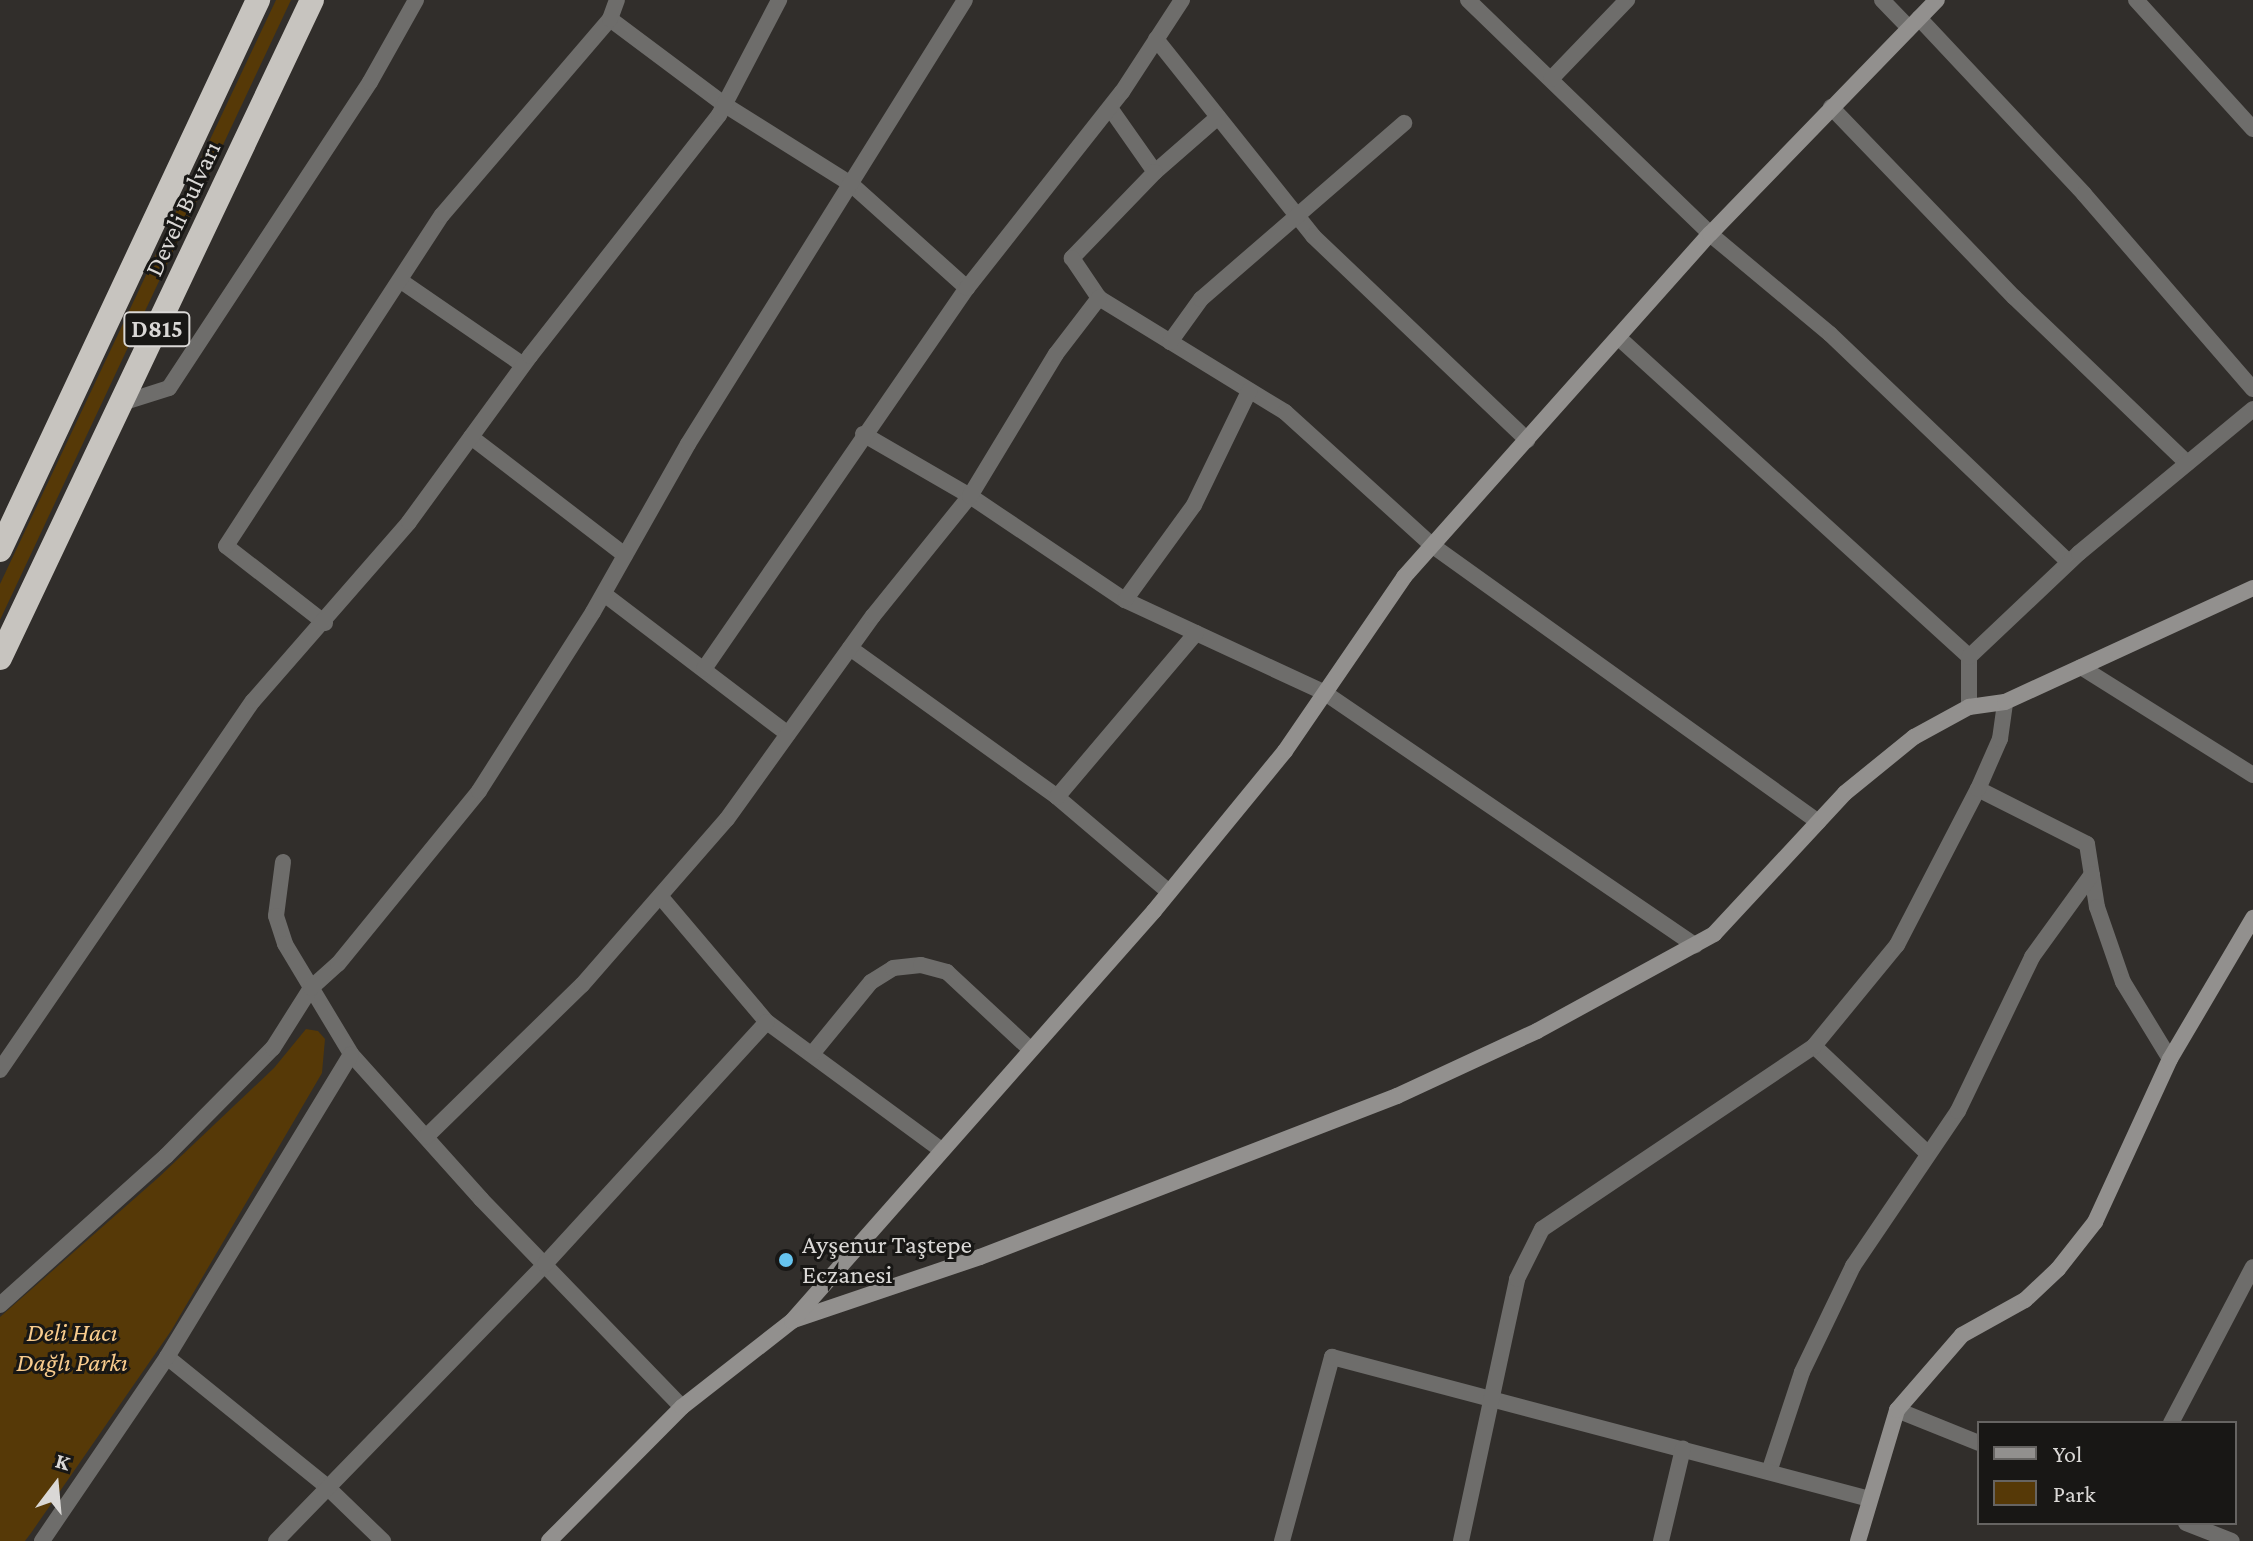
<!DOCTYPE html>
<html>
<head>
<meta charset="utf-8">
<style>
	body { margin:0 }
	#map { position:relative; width:2253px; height:1541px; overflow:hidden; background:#312e2b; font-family:"Crimson Pro",serif }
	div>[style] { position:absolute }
	.green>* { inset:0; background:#563907 }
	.street>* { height:16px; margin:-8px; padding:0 8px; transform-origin:8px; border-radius:8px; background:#6e6d6b }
	.secondary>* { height:16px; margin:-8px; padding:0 8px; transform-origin:8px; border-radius:8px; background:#92908e }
	.highway>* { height:24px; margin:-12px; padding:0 12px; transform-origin:12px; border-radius:12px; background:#c7c4bf }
	.dots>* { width:22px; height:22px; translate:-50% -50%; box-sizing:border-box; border:4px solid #181715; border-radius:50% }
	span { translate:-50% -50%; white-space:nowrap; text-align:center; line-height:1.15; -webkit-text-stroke:6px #181715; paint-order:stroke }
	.shield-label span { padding:2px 6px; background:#181715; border:2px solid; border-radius:6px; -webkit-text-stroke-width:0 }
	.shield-label { font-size:24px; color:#dad8d6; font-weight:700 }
	.street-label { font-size:26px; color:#dad8d6 }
	.poi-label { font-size:26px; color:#dad8d6 }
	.left { translate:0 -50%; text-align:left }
	.park-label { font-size:26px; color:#f9cc8d; font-style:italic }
	.legend { position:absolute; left:1977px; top:1421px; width:260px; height:104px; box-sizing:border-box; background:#181715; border:2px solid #666462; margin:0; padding:10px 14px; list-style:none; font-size:24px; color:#dad8d6 }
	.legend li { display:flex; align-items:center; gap:16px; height:40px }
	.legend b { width:40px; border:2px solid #666462 }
	.north { position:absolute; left:16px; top:1445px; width:80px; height:80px; -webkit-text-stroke:6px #181715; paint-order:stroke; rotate:16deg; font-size:22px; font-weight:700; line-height:32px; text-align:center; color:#dad8d6 }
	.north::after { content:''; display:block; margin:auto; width:28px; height:36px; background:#dad8d6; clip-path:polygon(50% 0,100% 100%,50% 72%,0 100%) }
</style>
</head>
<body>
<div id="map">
	<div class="green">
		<i style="clip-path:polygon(276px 0,291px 0,0 620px,0 584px)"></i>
		<i style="clip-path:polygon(306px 1029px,318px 1031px,325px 1039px,322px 1073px,171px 1331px,31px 1533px,25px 1541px,0 1541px,0 1317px,159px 1177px,274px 1068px)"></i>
	</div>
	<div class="street">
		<i style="left:1468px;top:0;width:337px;rotate:44deg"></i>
		<i style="left:1710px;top:234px;width:156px;rotate:39.8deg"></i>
		<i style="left:1830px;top:334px;width:330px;rotate:43.7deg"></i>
		<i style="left:1882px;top:0;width:39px;rotate:46deg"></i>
		<i style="left:2136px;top:0;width:174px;rotate:47.8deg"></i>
		<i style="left:1919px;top:18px;width:241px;rotate:46.8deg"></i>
		<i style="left:2084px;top:194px;width:258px;rotate:49.1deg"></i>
		<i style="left:610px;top:19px;width:144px;rotate:36.8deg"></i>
		<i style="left:725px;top:105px;width:149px;rotate:32.1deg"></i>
		<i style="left:851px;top:184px;width:156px;rotate:41.9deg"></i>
		<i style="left:1156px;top:39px;width:252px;rotate:51.4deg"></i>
		<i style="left:1313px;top:236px;width:296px;rotate:43.6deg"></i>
		<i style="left:1551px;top:79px;width:110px;rotate:-46.1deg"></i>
		<i style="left:1831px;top:107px;width:264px;rotate:46.1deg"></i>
		<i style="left:2014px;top:297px;width:240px;rotate:43.8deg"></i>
		<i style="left:1110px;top:108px;width:78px;rotate:54.9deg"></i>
		<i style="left:1218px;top:117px;width:84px;rotate:138.9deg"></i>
		<i style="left:1155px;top:172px;width:120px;rotate:134deg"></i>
		<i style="left:1072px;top:258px;width:48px;rotate:56deg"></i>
		<i style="left:1099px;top:298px;width:218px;rotate:31.5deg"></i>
		<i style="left:1285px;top:412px;width:200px;rotate:42.2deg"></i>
		<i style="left:1433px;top:546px;width:474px;rotate:35.6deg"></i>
		<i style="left:401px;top:281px;width:148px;rotate:34.5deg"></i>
		<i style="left:1619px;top:338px;width:474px;rotate:42.3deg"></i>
		<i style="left:1969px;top:657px;width:50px;rotate:90deg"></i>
		<i style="left:1170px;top:342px;width:53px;rotate:-54.2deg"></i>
		<i style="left:1201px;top:299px;width:269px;rotate:-40.9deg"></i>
		<i style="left:122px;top:403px;width:49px;rotate:-17.7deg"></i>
		<i style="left:169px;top:388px;width:366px;rotate:-56.7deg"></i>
		<i style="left:370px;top:82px;width:94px;rotate:-60.7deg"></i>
		<i style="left:863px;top:434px;width:124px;rotate:30.1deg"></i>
		<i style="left:970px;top:496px;width:187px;rotate:33.9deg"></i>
		<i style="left:1125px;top:600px;width:221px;rotate:24.9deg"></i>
		<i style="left:1325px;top:693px;width:448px;rotate:34.3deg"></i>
		<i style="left:471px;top:437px;width:194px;rotate:37.5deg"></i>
		<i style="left:604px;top:594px;width:231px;rotate:37.3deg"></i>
		<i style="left:1125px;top:600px;width:117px;rotate:-54deg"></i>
		<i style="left:1194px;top:505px;width:127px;rotate:-64.2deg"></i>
		<i style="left:325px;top:623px;width:125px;rotate:-142.1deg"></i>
		<i style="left:226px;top:546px;width:395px;rotate:-56.9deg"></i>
		<i style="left:442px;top:215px;width:258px;rotate:-49.4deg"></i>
		<i style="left:610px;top:19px;width:20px;rotate:-70deg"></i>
		<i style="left:850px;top:648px;width:255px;rotate:35.7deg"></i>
		<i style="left:1057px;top:797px;width:147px;rotate:40.3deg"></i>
		<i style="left:1969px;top:657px;width:151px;rotate:-43.4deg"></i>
		<i style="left:2079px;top:553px;width:226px;rotate:-39.6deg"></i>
		<i style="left:2081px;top:667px;width:203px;rotate:32.1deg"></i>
		<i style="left:704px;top:669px;width:463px;rotate:-55.4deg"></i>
		<i style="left:967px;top:288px;width:250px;rotate:-51.7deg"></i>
		<i style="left:1122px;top:92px;width:110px;rotate:-56.9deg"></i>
		<i style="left:1978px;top:789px;width:122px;rotate:26.8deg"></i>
		<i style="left:2087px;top:844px;width:64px;rotate:81deg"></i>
		<i style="left:2097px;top:907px;width:79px;rotate:70.9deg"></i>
		<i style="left:2123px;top:982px;width:90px;rotate:58.6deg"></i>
		<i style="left:1057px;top:797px;width:215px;rotate:-49.7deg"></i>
		<i style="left:283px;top:862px;width:54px;rotate:97.4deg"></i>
		<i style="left:276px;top:916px;width:29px;rotate:72deg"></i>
		<i style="left:285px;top:944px;width:128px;rotate:59deg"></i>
		<i style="left:351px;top:1054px;width:195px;rotate:48.1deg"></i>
		<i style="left:481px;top:1199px;width:289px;rotate:46deg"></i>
		<i style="left:660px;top:896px;width:165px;rotate:49.7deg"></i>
		<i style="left:767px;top:1022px;width:215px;rotate:36.3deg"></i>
		<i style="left:1814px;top:1046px;width:156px;rotate:43.4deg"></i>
		<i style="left:812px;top:1054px;width:93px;rotate:-50.7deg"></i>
		<i style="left:871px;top:982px;width:26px;rotate:-32deg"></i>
		<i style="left:893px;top:968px;width:28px;rotate:-6deg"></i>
		<i style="left:921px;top:965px;width:27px;rotate:15deg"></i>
		<i style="left:947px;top:972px;width:113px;rotate:42.9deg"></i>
		<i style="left:0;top:1070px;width:447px;rotate:-55.6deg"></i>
		<i style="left:253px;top:701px;width:237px;rotate:-48.9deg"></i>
		<i style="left:409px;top:522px;width:205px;rotate:-53.9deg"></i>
		<i style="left:530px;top:356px;width:306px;rotate:-51.9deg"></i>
		<i style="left:719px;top:115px;width:130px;rotate:-62.4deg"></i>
		<i style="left:426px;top:1137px;width:218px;rotate:-44.3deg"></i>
		<i style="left:582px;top:985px;width:220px;rotate:-48.9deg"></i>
		<i style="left:727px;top:819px;width:250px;rotate:-54.3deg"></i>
		<i style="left:873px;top:616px;width:154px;rotate:-51.1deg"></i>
		<i style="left:970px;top:496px;width:166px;rotate:-58.8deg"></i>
		<i style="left:1056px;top:354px;width:71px;rotate:-52.5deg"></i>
		<i style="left:0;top:1305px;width:223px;rotate:-41.9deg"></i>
		<i style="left:166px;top:1156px;width:152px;rotate:-45.3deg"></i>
		<i style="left:273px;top:1048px;width:71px;rotate:-57.7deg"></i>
		<i style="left:311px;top:988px;width:36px;rotate:-42deg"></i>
		<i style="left:338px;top:964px;width:223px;rotate:-50.8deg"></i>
		<i style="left:479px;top:791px;width:212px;rotate:-57.5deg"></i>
		<i style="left:593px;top:612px;width:193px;rotate:-60.5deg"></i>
		<i style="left:688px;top:444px;width:523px;rotate:-58.04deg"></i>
		<i style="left:167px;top:1357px;width:203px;rotate:39deg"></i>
		<i style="left:325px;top:1485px;width:81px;rotate:44deg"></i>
		<i style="left:1897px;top:1410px;width:88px;rotate:21.9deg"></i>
		<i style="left:2171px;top:1423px;width:176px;rotate:-62.3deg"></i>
		<i style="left:1769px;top:1472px;width:105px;rotate:-71.7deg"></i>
		<i style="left:1802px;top:1372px;width:118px;rotate:-64.3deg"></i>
		<i style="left:1853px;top:1266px;width:187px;rotate:-55.9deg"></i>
		<i style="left:1958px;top:1111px;width:171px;rotate:-64.3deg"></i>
		<i style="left:2032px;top:957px;width:102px;rotate:-54.1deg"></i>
		<i style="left:2186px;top:1523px;width:49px;rotate:21.4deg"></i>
		<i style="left:42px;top:1541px;width:222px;rotate:-55.8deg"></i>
		<i style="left:167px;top:1357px;width:354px;rotate:-58.7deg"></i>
		<i style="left:276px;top:1541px;width:386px;rotate:-45.8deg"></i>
		<i style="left:545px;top:1264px;width:328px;rotate:-47.5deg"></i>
		<i style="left:1282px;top:1541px;width:191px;rotate:-74.8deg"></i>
		<i style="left:1332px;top:1357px;width:556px;rotate:14.79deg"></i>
		<i style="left:1461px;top:1541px;width:268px;rotate:-77.9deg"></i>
		<i style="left:1517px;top:1279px;width:56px;rotate:-63.4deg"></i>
		<i style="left:1542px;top:1229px;width:328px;rotate:-33.9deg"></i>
		<i style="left:1814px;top:1046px;width:131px;rotate:-50.6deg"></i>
		<i style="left:1897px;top:945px;width:176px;rotate:-62.6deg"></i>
		<i style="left:1978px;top:789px;width:55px;rotate:-66.3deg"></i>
		<i style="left:2000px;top:739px;width:37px;rotate:-82deg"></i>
		<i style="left:1661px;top:1541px;width:95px;rotate:-76.6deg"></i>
	</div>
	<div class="secondary">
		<i style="left:794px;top:1320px;width:196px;rotate:-18.7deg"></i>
		<i style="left:980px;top:1257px;width:447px;rotate:-21.1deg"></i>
		<i style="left:1397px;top:1096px;width:154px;rotate:-24.9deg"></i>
		<i style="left:1537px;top:1031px;width:202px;rotate:-28.7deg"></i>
		<i style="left:1714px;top:934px;width:192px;rotate:-47.1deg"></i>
		<i style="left:1845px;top:793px;width:89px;rotate:-39.1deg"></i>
		<i style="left:1914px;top:737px;width:63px;rotate:-28.6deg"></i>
		<i style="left:1969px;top:707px;width:36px;rotate:-8deg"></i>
		<i style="left:2005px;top:702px;width:273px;rotate:-24.7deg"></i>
		<i style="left:549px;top:1541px;width:189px;rotate:-45.2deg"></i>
		<i style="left:682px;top:1407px;width:140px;rotate:-38deg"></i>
		<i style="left:792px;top:1321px;width:547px;rotate:-48.56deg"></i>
		<i style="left:1154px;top:911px;width:207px;rotate:-50.7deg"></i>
		<i style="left:1285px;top:751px;width:211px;rotate:-55.6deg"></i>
		<i style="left:1404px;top:577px;width:460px;rotate:-48.3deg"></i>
		<i style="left:1710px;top:234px;width:326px;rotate:-45.9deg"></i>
		<i style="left:1858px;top:1541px;width:137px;rotate:-73.4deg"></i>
		<i style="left:1897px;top:1410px;width:99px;rotate:-49.1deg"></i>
		<i style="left:1962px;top:1335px;width:72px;rotate:-29.1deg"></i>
		<i style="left:2025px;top:1300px;width:45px;rotate:-43.2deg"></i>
		<i style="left:2058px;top:1269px;width:60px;rotate:-51.8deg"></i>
		<i style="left:2095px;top:1222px;width:179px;rotate:-65.3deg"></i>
		<i style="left:2170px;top:1059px;width:164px;rotate:-59.5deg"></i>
	</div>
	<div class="highway">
		<i style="left:0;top:550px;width:608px;rotate:-64.87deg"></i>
		<i style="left:0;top:658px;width:728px;rotate:-64.63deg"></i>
	</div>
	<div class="dots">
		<i style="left:786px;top:1260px;background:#66c4ef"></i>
	</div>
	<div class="shield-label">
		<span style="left:157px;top:329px">D815</span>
	</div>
	<div class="street-label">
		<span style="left:183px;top:209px;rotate:-65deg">Develi Bulvarı</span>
	</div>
	<div class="poi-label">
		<span class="left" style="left:802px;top:1260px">Ayşenur Taştepe<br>Eczanesi</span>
	</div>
	<div class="park-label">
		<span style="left:72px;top:1348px">Deli Hacı<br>Dağlı Parkı</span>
	</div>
	<ul class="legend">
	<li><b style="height:10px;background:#92908e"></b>Yol</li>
	<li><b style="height:22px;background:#563907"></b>Park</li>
	</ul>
	<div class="north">K</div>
</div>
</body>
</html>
